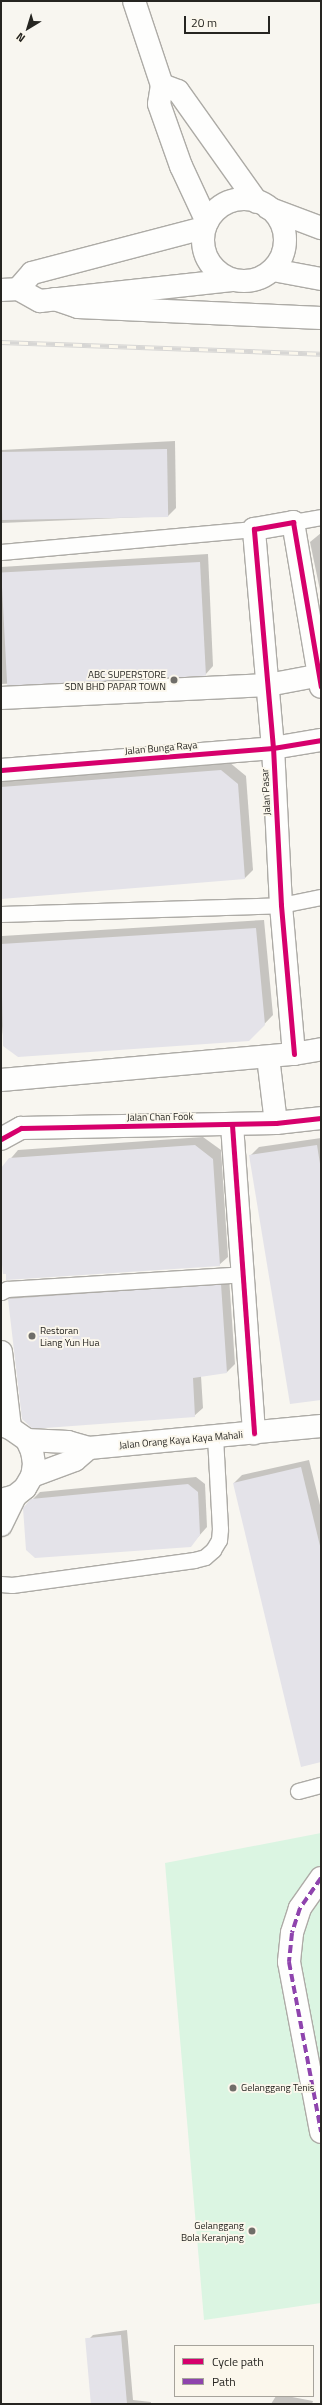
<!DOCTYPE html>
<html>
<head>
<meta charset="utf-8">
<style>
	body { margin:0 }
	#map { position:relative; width:322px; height:2405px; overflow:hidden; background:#f8f6f0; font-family:"Titillium Web",sans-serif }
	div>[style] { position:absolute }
	.green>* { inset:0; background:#dbf5e2 }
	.shadow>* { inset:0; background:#0003 }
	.building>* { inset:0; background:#e4e3e9; transform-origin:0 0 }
	.roads { filter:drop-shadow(1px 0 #adaba6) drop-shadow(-1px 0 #adaba6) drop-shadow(0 1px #adaba6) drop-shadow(0 -1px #adaba6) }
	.service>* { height:15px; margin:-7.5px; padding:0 7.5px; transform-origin:7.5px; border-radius:7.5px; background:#fefefd }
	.pedestrian>* { height:22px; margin:-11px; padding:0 11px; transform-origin:11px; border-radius:11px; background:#fefefd }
	.minor>* { height:22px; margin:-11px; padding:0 11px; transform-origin:11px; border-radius:11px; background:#fefefd }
	.secondary>* { height:22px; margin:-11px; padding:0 11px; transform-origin:11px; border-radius:11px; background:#fefefd }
	.primary>* { height:22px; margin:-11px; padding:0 11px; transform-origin:11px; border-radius:11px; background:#fefefd }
	.primary>.ring { margin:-11px; padding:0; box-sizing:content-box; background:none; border:22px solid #fefefd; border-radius:50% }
	.rail>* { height:4.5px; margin-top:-2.25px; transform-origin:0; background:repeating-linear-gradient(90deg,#fbf7ec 0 9px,#d7d6d4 0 18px); box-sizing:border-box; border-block:1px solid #d7d6d4 }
	.quiet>* { height:4px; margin-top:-2px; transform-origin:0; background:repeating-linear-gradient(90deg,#8e44ad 0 8px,transparent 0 12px) }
	.cycleway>* { height:5px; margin:-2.5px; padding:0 2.5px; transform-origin:2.5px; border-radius:2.5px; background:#d6006c }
	.dots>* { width:11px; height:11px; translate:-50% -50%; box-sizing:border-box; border:2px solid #fbf7ec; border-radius:50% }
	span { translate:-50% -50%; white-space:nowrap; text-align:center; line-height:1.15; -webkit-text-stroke:3.5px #fbf7ec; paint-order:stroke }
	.poi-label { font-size:10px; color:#262521 }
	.right { translate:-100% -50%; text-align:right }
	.left { translate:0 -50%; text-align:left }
	.street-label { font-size:10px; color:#262521 }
	.frame { position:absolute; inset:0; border:2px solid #262521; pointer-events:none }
	.legend { position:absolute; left:174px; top:2345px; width:140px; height:52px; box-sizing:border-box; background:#fbf7ec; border:1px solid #a6a39b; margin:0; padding:5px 7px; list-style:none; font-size:12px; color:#262521 }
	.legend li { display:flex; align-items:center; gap:8px; height:20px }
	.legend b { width:20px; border:1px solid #a6a39b }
	.north { position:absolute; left:8px; top:8px; width:40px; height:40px; -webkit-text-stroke:3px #fbf7ec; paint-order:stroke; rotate:218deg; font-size:11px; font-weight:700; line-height:16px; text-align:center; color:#262521 }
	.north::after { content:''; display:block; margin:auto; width:14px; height:18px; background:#262521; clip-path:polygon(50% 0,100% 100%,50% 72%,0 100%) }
	.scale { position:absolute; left:184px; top:16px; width:86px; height:18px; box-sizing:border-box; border:2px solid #262521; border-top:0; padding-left:5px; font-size:12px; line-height:14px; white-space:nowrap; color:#262521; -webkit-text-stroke:3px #fbf7ec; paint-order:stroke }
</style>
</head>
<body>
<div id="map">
	<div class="green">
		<i style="clip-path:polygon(321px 1833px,321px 2303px,204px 2320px,165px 1863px)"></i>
	</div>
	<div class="shadow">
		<i style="clip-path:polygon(175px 441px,176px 508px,168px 516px,1px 523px,1px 450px)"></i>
		<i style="clip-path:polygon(321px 533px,321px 595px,310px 542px)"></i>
		<i style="clip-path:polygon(208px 554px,213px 666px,205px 675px,1px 684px,1px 567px)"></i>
		<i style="clip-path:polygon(229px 762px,246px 776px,253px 870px,245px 878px,1px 898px,1px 781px,3px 780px)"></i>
		<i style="clip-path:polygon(264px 920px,273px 1015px,249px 1040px,4px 1045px,1px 1016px,2px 936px)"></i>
		<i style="clip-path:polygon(203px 1137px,221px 1150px,228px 1257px,219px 1265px,1px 1243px,1px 1170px,18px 1150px)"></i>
		<i style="clip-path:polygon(321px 1138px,321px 1398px,250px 1156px,259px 1147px)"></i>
		<i style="clip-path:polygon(229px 1277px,235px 1364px,227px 1372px,201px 1376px,203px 1408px,194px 1416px,9px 1299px,17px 1291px)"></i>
		<i style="clip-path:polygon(309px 1460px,321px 1509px,321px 1761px,234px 1483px,242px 1475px)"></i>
		<i style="clip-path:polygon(196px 1477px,205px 1484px,207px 1527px,190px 1546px,32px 1500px,40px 1492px)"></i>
		<i style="clip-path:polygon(127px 2330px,133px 2400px,151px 2402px,151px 2404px,94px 2404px,87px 2341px,93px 2335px)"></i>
		<i style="clip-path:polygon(276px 2396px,287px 2396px,313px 2401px,312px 2404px,271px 2404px)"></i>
	</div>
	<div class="building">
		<i style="left:167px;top:449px;width:68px;height:166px;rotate:89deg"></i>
		<i style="left:200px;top:562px;width:114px;height:199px;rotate:87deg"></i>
		<i style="clip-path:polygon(221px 770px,238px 784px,245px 879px,1px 899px,1px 787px)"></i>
		<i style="clip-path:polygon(256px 928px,265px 1025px,249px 1041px,18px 1057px,3px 1046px,1px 944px)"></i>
		<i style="clip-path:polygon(195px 1145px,213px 1159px,220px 1266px,6px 1280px,6px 1274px,3px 1274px,1px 1255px,1px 1168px,9px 1158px)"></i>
		<i style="clip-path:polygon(317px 1145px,321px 1170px,321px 1400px,290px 1404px,249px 1155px)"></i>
		<i style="clip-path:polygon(221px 1284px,227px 1373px,193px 1378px,195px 1417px,45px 1428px,32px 1428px,22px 1419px,8px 1299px)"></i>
		<i style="clip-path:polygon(301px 1467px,321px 1550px,321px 1762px,301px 1767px,233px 1483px)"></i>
		<i style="clip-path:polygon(188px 1484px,198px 1492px,200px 1535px,191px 1547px,35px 1558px,26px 1550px,23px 1508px,31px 1499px)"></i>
		<i style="left:121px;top:2335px;width:69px;height:36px;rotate:85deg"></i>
	</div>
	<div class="roads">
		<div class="service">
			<i style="left:293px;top:522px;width:28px;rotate:-10deg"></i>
			<i style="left:1px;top:552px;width:254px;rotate:-5.2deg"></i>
			<i style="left:1px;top:914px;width:280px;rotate:-1.8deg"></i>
			<i style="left:281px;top:905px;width:41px;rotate:-11.3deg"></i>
			<i style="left:1px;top:1292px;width:7px;rotate:-27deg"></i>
			<i style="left:7px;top:1289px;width:236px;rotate:-3.6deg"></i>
			<i style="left:1px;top:1584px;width:11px;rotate:5deg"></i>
			<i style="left:12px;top:1585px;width:184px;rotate:-7.8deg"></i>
			<i style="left:194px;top:1560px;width:11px;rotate:-15deg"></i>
			<i style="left:205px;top:1557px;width:11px;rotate:-41deg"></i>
			<i style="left:213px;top:1550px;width:12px;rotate:-59deg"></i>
			<i style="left:219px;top:1540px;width:11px;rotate:-85deg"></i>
			<i style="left:220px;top:1529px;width:92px;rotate:-93.1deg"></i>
			<i style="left:298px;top:1791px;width:24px;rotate:-15deg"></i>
		</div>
		<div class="pedestrian">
			<i style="left:321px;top:1878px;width:37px;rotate:125deg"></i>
			<i style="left:300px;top:1908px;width:26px;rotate:108deg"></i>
			<i style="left:292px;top:1933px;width:29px;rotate:96deg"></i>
			<i style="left:289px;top:1962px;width:173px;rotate:79.3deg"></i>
		</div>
		<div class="minor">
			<i style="left:1px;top:698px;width:267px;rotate:-2.8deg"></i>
			<i style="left:268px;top:685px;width:54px;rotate:-10.7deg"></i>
			<i style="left:1px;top:770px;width:273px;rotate:-4.6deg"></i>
			<i style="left:273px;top:748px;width:49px;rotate:-9.5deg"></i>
			<i style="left:294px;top:1054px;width:150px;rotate:-95deg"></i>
			<i style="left:281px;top:905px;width:157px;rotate:-92.9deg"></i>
			<i style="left:273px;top:748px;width:220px;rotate:-95deg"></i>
			<i style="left:254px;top:529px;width:40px;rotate:-10deg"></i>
			<i style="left:293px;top:522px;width:167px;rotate:80.4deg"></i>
			<i style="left:268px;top:1057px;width:66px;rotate:83.1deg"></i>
			<i style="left:1px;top:1080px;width:294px;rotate:-5.1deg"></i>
			<i style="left:294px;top:1054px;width:27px;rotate:-10deg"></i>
			<i style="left:232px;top:1125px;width:309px;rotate:85.9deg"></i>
			<i style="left:1px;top:1139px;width:23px;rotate:-29deg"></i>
			<i style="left:21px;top:1128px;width:255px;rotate:-1.1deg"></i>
			<i style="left:276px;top:1123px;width:45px;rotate:-6.3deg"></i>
			<i style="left:1px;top:1352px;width:77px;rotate:83.2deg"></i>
		</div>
		<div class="secondary">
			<i style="left:134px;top:1px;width:89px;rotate:71.6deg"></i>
			<i style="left:162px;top:85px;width:19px;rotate:99deg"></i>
			<i style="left:159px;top:104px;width:66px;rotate:70.5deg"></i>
			<i style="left:181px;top:166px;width:62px;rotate:65.1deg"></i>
			<i style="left:162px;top:85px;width:17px;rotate:21deg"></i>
			<i style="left:178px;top:91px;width:136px;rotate:54.6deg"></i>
			<i style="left:1px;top:1425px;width:9px;rotate:18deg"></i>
			<i style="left:10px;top:1428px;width:21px;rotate:35deg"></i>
			<i style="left:27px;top:1440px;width:12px;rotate:66deg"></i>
			<i style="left:32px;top:1451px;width:13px;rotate:81deg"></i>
			<i style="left:34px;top:1464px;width:12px;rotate:99deg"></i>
			<i style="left:32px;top:1476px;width:14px;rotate:120deg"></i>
			<i style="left:25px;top:1488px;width:13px;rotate:141deg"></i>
			<i style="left:15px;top:1496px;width:15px;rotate:164deg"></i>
			<i style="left:27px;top:1440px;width:41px;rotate:2.8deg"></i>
			<i style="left:68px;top:1442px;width:22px;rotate:16deg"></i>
			<i style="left:89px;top:1448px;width:233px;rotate:-5.4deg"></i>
			<i style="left:32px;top:1476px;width:46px;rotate:-20.4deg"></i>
			<i style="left:75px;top:1460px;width:18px;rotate:-41deg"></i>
			<i style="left:1px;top:1525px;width:32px;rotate:-64deg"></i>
		</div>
		<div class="primary">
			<i class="ring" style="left:203px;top:199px;width:60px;height:60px"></i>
			<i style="left:268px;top:208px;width:57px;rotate:20.7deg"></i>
			<i style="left:273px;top:270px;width:49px;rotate:10.6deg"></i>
			<i style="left:18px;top:289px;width:21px;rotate:-49deg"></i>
			<i style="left:32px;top:273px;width:178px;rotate:-14.7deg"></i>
			<i style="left:1px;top:290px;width:17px;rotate:-3deg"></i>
			<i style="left:18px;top:289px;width:25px;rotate:29deg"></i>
			<i style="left:40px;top:301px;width:193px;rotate:-6.2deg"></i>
			<i style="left:55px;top:299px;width:24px;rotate:19deg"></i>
			<i style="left:78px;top:307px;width:243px;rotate:2.6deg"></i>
		</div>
	</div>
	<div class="rail">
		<i style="left:1px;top:342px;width:320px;rotate:2.1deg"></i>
	</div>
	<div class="quiet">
		<i style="left:321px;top:1878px;width:37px;rotate:125deg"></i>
		<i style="left:300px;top:1908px;width:26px;rotate:108deg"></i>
		<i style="left:292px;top:1933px;width:29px;rotate:96deg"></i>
		<i style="left:289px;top:1962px;width:173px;rotate:79.3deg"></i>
	</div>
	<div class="cycleway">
		<i style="left:1px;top:770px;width:273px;rotate:-4.6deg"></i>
		<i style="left:273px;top:748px;width:49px;rotate:-9.5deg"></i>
		<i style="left:294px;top:1054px;width:150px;rotate:-95deg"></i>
		<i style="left:281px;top:905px;width:157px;rotate:-92.9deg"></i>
		<i style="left:273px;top:748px;width:220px;rotate:-95deg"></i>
		<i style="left:254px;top:529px;width:40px;rotate:-10deg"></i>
		<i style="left:293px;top:522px;width:167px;rotate:80.4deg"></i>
		<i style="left:232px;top:1125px;width:309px;rotate:85.9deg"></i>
		<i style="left:1px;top:1139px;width:23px;rotate:-29deg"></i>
		<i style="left:21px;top:1128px;width:255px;rotate:-1.1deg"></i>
		<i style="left:276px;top:1123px;width:45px;rotate:-6.3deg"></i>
	</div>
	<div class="dots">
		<i style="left:174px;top:680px;background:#706e69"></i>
		<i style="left:32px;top:1336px;background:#706e69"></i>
		<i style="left:233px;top:2088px;background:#706e69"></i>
		<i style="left:252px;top:2231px;background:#706e69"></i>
	</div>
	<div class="poi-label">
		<span class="right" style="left:166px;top:680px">ABC SUPERSTORE<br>SDN BHD PAPAR TOWN</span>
		<span class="left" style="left:40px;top:1336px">Restoran<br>Liang Yun Hua</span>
		<span class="left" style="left:241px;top:2088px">Gelanggang Tenis</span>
		<span class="right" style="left:244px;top:2231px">Gelanggang<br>Bola Keranjang</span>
	</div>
	<div class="street-label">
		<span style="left:161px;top:748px;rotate:-5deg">Jalan Bunga Raya</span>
		<span style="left:266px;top:792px;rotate:-93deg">Jalan Pasar</span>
		<span style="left:160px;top:1117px;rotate:-1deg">Jalan Chan Fook</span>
		<span style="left:181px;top:1440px;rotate:-5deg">Jalan Orang Kaya Kaya Mahali</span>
	</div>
	<div class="frame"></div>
	<ul class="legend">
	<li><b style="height:5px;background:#d6006c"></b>Cycle path</li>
	<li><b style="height:5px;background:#8e44ad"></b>Path</li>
	</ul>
	<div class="north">N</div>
	<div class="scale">20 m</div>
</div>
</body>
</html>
